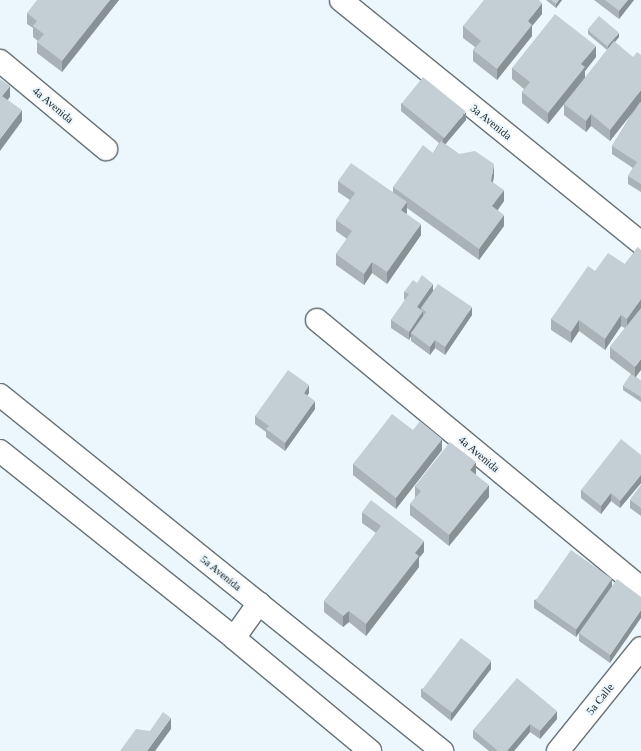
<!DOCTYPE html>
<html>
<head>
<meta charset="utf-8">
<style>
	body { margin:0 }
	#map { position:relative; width:641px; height:751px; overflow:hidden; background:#ebf7fd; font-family:"Times New Roman",serif }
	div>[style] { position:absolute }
	.roads { filter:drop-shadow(1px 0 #687277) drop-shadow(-1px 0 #687277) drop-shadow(0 1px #687277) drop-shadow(0 -1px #687277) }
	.minor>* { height:22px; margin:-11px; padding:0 11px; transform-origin:11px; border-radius:11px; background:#fff }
	.wall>* { inset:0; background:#a8b2b7 }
	.shaded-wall>* { inset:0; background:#889195 }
	.building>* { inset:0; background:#c3cfd5; transform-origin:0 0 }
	span { translate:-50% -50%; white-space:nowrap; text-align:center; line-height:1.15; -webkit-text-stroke:4px #ebf7fd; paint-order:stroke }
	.street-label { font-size:11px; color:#212527 }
</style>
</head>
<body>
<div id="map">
	<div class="roads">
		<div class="minor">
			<i style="left:341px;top:0;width:386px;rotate:39deg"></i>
			<i style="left:0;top:61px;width:138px;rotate:39.7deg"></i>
			<i style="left:317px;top:320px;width:420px;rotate:39.6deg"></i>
			<i style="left:0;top:395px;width:568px;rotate:38.85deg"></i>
			<i style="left:0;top:451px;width:300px;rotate:38.6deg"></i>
			<i style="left:234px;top:638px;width:177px;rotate:39.7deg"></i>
			<i style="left:234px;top:638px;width:43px;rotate:-54.5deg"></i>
			<i style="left:558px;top:751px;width:132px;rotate:-51.1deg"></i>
		</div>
	</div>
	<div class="wall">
		<i style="clip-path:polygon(119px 0,62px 72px,37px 53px,37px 42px,38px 41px,33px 37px,33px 28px,27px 24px,27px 13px)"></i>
		<i style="clip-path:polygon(546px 0,562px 0,556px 8px)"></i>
		<i style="clip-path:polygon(594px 0,634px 0,619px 19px)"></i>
		<i style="clip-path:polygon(542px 14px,532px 26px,532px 36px,497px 80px,473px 61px,473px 50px,475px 47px,463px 38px,463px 26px)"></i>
		<i style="clip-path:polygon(588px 30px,619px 37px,615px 42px,641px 103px,641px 192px,628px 184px,628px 176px,633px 168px,612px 154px,612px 146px,636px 107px,610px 141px,591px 126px,586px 132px,564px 115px,564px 104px,548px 124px,522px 103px,522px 92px,524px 89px,512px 79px,512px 68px,596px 57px,585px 71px,585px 78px,607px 50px,588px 34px)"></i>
		<i style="clip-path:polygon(401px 103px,466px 120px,445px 144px,459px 154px,494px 176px,493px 182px,504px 201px,498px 210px,504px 226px,479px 260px,407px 208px,406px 214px,421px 235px,387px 284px,372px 273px,364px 285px,336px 265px,336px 254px,347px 239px,336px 231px,336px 220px,350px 200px,338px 192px,338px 181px,393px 192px,393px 187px,433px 153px,439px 143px,401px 111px)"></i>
		<i style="clip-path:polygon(638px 247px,636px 377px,641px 381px,641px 402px,623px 390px,623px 386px,631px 374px,610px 358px,610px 347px,625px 328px,621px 326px,605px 350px,579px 331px,571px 343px,551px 330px,551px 319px,595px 271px,625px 264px)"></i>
		<i style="clip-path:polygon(417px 283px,433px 290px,472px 315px,445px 355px,435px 348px,430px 355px,411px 341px,411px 336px,409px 340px,391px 328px,391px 320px,405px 300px,404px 299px,404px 292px)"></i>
		<i style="clip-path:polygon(309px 393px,307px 395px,315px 409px,285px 451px,266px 437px,266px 432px,255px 424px,255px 416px)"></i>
		<i style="clip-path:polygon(442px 450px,396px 509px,353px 475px,353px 464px)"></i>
		<i style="clip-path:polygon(641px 455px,641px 483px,620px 508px,611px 501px,601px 514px,581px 498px,581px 490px)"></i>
		<i style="clip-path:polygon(475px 474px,489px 497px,449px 546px,410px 515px,410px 504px,415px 498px,415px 486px,476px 474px)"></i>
		<i style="clip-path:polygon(641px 485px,641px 516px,630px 508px,630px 500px)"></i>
		<i style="clip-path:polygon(362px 512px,424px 552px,419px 558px,419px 567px,366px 636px,349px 622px,343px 627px,324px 612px,324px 601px,376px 533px,362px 523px)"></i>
		<i style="clip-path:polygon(612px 579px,610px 663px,579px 641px,579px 633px,587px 622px,576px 637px,534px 608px,534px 600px)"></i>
		<i style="clip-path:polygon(491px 669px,451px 721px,421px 697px,421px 689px)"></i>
		<i style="clip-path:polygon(557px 719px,540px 739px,530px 732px,514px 751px,489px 751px,473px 738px,473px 730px)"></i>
	</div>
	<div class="shaded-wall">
		<i style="clip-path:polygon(110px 0,119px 0,62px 72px,62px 61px)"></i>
		<i style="clip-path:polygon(559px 0,562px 0,556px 8px,556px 4px)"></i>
		<i style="clip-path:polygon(628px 0,634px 0,619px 19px,619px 11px)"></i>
		<i style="clip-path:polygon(542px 3px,542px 14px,532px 26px,532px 36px,497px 80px,497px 69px,528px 21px)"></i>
		<i style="clip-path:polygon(619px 33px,619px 37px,608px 50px,608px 46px)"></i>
		<i style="clip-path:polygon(596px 46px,596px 57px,585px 71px,585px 78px,548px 124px,548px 113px,581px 64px)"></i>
		<i style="clip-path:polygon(10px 86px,10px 97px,2px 107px,2px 96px)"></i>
		<i style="clip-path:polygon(641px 90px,641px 102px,610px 141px,610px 130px)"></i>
		<i style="clip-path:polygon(22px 110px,22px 121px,0 151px,0 139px)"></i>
		<i style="clip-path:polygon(466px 112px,466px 120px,443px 147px,443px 139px)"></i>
		<i style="clip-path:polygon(591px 114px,591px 126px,586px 132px,586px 121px)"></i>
		<i style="clip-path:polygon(494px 164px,494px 176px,491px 192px,491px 181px)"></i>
		<i style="clip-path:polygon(504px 190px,504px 201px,492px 217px,492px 206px)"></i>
		<i style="clip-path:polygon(407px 202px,407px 213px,401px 221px,401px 210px)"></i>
		<i style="clip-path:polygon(504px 215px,504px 226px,479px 260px,479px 249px)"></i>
		<i style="clip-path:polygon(421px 224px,421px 235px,387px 284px,387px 272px)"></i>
		<i style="clip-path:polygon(372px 262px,372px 273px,364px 285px,364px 274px)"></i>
		<i style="clip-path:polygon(433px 284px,433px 292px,421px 308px,421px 310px,417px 307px)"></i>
		<i style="clip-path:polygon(641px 299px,641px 310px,627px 330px,627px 319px)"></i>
		<i style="clip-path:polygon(472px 307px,472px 315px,445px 355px,445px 347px)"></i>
		<i style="clip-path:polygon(423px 311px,423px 319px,411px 333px,411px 336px,409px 340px,409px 332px)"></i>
		<i style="clip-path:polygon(621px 315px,621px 326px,605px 350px,605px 339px)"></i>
		<i style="clip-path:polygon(579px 320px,579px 331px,571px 343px,571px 332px)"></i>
		<i style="clip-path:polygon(435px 340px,435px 348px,430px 355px,430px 347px)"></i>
		<i style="clip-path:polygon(641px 359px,641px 370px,635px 378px,635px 367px)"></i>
		<i style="clip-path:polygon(309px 385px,309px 393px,304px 401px,304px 393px)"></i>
		<i style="clip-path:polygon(315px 401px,315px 409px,285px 451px,285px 443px)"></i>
		<i style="clip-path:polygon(442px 439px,442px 450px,396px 509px,396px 498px)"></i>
		<i style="clip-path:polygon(476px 462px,476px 474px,470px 481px,470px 470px)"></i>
		<i style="clip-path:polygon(641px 475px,641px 483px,620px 508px,620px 501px)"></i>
		<i style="clip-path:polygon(489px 485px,489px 497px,449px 546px,449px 535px)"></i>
		<i style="clip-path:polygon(611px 493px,611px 501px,601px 514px,601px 506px)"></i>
		<i style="clip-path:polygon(424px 541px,424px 552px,419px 558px,419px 567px,366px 636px,366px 624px,415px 553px)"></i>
		<i style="clip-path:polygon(612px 579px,612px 587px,576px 637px,576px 629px)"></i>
		<i style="clip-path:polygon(641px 610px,641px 618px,610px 663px,610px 655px)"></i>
		<i style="clip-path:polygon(349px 611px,349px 622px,343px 627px,343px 616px)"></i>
		<i style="clip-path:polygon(491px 661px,491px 669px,451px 721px,451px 713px)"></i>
		<i style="clip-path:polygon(557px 711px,557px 719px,540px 739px,540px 731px)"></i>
		<i style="clip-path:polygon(171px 718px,171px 729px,155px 751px,147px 751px)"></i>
		<i style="clip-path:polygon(530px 724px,530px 732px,514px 751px,507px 751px)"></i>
	</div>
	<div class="building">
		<i style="clip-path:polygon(37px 0,110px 0,62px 61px,37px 42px,44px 34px,33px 26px,37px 21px,27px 13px)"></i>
		<i style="clip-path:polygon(484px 0,539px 0,542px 3px,528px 21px,532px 25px,497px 69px,473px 50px,481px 41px,463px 26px)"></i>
		<i style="clip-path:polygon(551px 0,559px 0,556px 4px)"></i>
		<i style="clip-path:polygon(605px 0,628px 0,619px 11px)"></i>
		<i style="clip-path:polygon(555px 14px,596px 46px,581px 64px,585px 67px,548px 113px,522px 92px,530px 82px,512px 68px)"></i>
		<i style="left:599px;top:16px;width:26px;height:18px;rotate:40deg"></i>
		<i style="clip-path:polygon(614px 41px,633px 57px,637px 52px,641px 55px,641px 90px,610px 130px,591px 114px,586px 121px,564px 104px)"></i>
		<i style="left:423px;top:77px;width:55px;height:34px;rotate:39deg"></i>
		<i style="clip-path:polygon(0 79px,10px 86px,2px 96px,22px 110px,0 139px)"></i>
		<i style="clip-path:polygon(640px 102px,641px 103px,641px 184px,628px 176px,637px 162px,612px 146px)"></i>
		<i style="clip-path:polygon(441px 141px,459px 154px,475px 151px,494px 164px,491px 181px,504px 190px,492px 206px,504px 215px,479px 249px,393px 187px,423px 145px,433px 153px)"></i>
		<i style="clip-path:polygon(351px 163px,407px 202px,401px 210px,421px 224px,387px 272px,372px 262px,364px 274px,336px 254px,352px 231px,336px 220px,355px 193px,338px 181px)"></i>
		<i style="clip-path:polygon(638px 247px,641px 250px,641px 299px,627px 319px,621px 315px,605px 339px,579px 320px,571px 332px,551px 319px,588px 266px,595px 271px,608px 253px,625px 264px)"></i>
		<i style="clip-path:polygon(422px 275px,433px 284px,417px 307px,423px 311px,409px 332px,391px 320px,409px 294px,404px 292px,413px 280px,417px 283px)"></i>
		<i style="clip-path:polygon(438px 284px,472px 307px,445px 347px,435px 340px,430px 347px,411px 333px,426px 312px,421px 308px)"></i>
		<i style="clip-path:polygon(641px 308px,641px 359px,635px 367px,610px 347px)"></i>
		<i style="clip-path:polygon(288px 370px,309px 385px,304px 393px,315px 401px,285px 443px,266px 429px,269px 426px,255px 416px)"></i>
		<i style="clip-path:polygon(631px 374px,641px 381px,641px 397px,623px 386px)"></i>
		<i style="clip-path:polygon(392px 414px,413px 430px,420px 421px,442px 439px,396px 498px,353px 464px)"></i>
		<i style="clip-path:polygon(621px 439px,641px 455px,641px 475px,620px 501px,611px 493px,601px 506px,581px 490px)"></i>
		<i style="clip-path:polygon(450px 442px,476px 462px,470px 470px,489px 485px,449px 535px,410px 504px,421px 491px,415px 486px)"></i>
		<i style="clip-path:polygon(641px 485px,641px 508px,630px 500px)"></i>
		<i style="clip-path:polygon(371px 500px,424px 541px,415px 553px,419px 556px,366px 624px,349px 611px,343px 616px,324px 601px,381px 526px,362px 512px)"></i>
		<i style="left:571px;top:550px;width:50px;height:62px;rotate:35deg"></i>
		<i style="clip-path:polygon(617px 579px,641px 597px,641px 610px,610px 655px,579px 633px)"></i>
		<i style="left:461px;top:638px;width:38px;height:65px;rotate:37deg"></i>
		<i style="clip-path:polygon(517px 678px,557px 711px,540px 731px,530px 724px,507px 751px,498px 751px,473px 730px)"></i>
		<i style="clip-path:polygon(163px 712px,171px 718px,147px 751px,120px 751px,136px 729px,150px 731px)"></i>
	</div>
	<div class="street-label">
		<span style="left:53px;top:105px;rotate:40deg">4a Avenida</span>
		<span style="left:491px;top:122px;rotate:39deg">3a Avenida</span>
		<span style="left:479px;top:454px;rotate:40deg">4a Avenida</span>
		<span style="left:221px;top:573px;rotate:39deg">5a Avenida</span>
		<span style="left:600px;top:699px;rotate:-51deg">5a Calle</span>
	</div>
</div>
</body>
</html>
